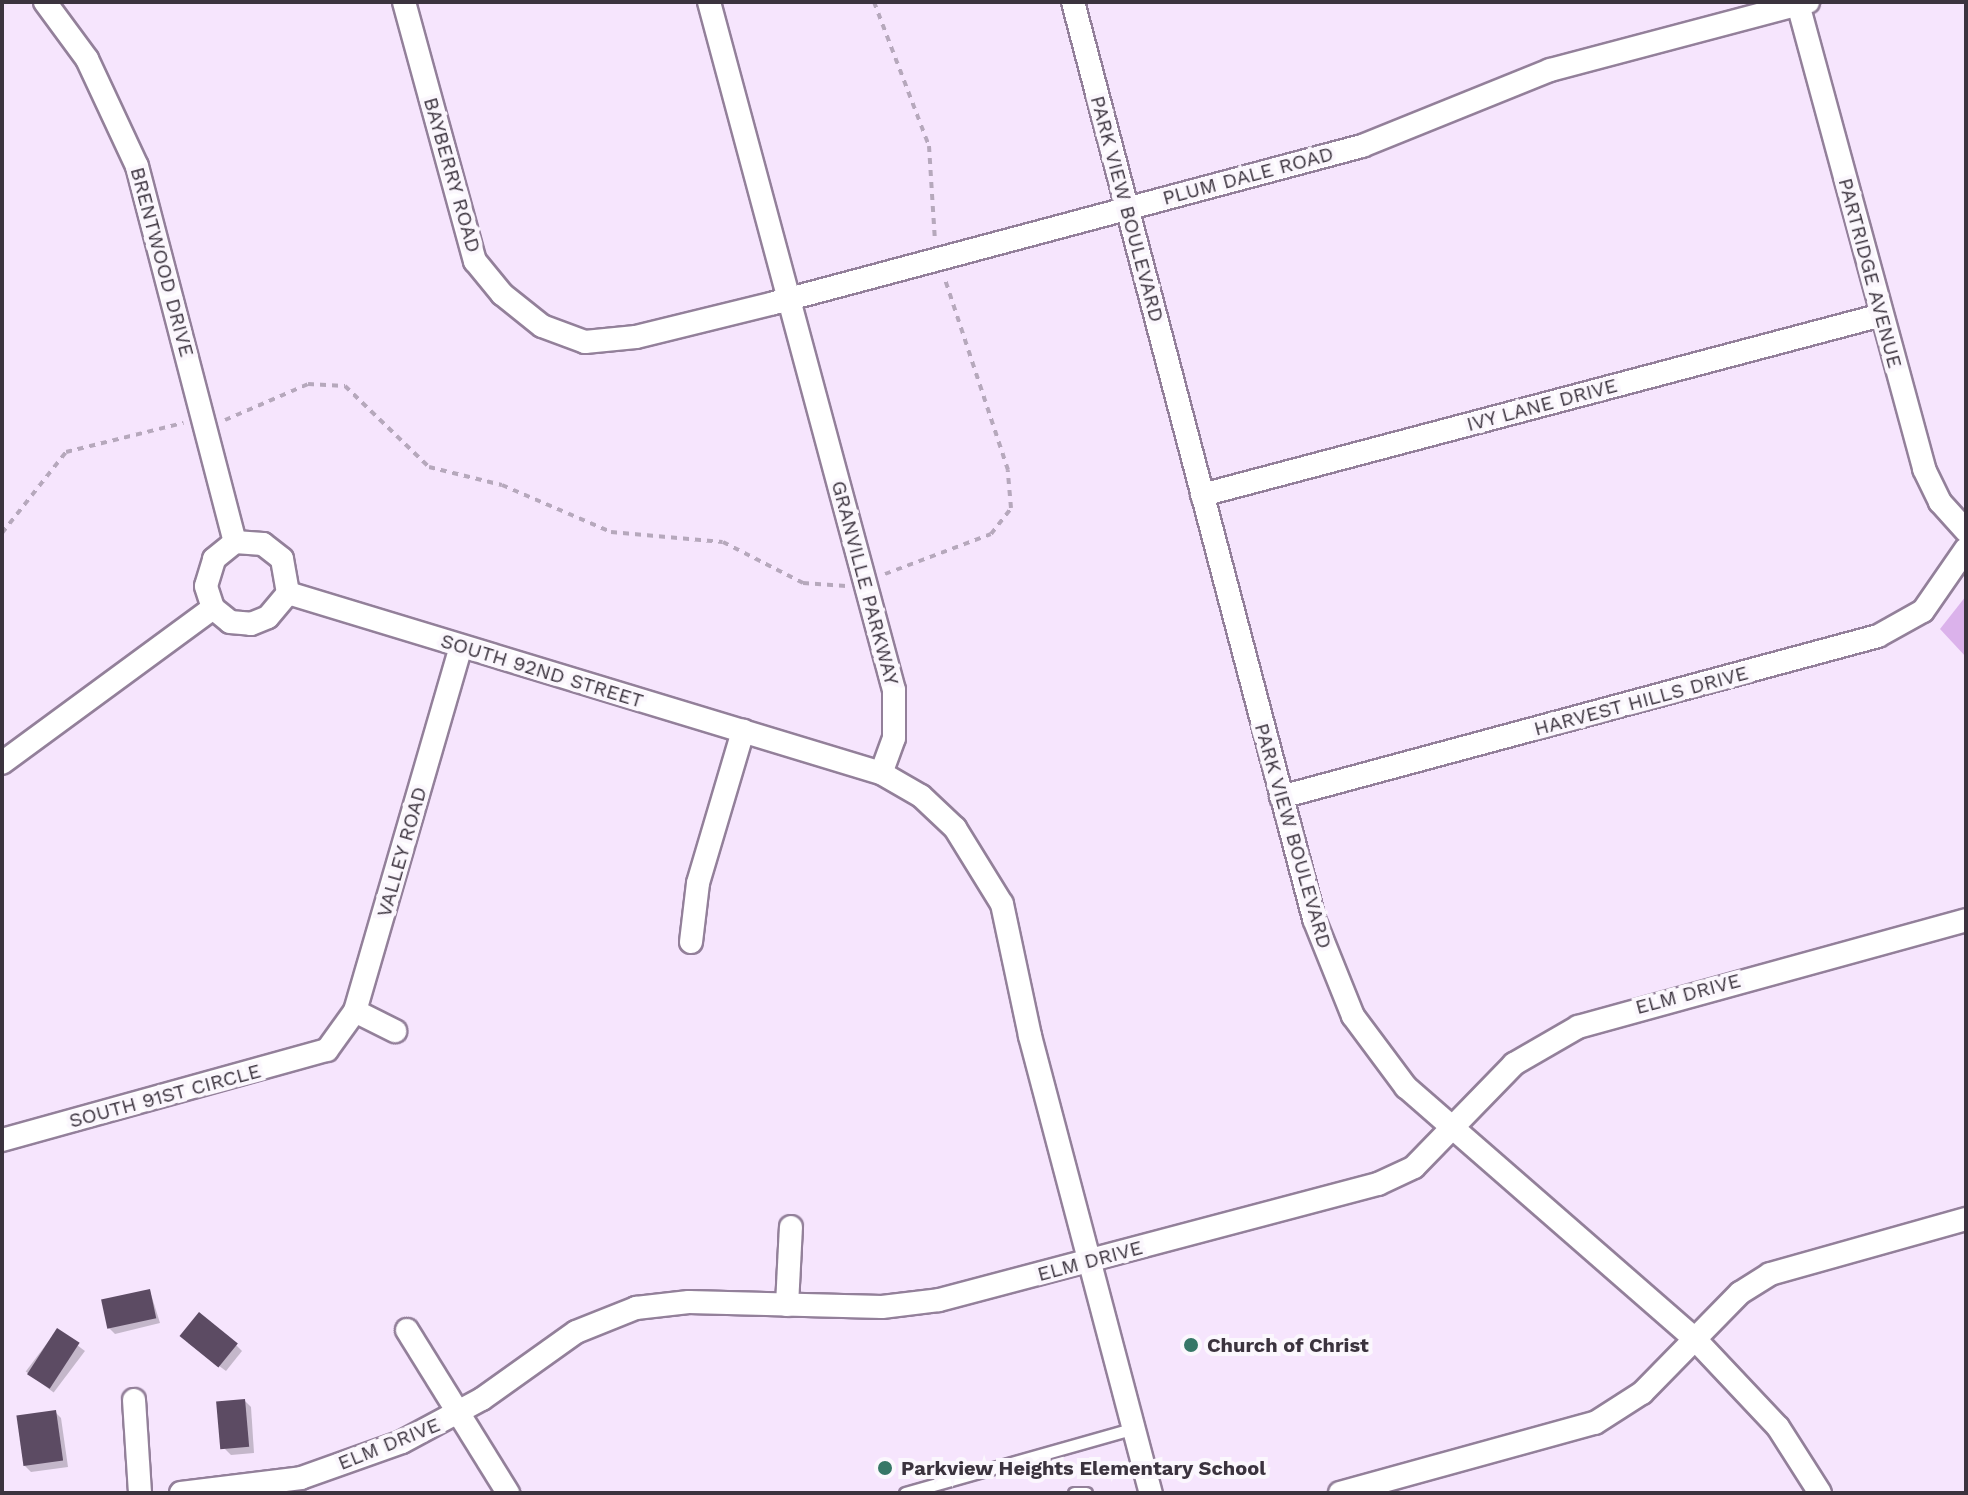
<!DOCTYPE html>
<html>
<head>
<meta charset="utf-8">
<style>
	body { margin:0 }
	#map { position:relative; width:1968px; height:1495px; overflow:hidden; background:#f6e5fd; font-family:"Work Sans",sans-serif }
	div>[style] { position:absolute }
	.green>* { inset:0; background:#dbb2eb }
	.shadow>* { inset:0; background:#0003; transform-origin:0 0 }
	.building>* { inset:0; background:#5c4b63; transform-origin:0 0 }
	.path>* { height:4px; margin-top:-2px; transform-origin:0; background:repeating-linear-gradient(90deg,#b6a8bc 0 6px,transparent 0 12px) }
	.roads { filter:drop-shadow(2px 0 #93809a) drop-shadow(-2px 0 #93809a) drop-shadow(0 2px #93809a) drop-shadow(0 -2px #93809a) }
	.service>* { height:11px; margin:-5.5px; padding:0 5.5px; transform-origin:5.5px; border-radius:5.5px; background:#fff }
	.minor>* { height:22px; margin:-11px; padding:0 11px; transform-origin:11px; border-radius:11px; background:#fff }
	.dots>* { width:22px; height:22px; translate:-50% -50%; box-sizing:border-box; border:4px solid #fbf7fd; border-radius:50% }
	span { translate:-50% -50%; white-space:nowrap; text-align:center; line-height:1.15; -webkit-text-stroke:8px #fbf7fd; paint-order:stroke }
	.street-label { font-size:20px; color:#3b333e }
	.poi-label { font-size:20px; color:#3b333e; font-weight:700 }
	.left { translate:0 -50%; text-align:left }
	.frame { position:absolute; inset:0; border:4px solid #3b333e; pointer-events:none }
</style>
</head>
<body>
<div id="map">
	<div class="green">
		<i style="clip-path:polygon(1966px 596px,1966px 657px,1940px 629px)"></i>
	</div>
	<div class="shadow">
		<i style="clip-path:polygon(150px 1291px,160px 1323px,115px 1334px,109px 1328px)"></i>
		<i style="left:57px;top:1330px;width:35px;height:52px;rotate:37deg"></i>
		<i style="clip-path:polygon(188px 1343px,236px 1345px,242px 1351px,226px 1371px)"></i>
		<i style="clip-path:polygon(245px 1401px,251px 1407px,254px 1453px,231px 1455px,225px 1449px)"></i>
		<i style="clip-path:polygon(55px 1412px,61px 1418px,68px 1467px,31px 1472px,25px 1466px)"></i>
	</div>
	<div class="building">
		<i style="left:150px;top:1289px;width:30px;height:50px;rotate:78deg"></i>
		<i style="left:199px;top:1312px;width:50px;height:31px;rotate:39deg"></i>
		<i style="left:57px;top:1328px;width:27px;height:55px;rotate:33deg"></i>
		<i style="left:245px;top:1399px;width:48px;height:29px;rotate:85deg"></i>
		<i style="left:56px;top:1410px;width:51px;height:40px;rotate:82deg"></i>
	</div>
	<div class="path">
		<i style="left:874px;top:2px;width:154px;rotate:69.1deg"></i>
		<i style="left:929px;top:146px;width:95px;rotate:86.4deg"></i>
		<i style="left:225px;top:420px;width:90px;rotate:-23.4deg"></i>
		<i style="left:308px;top:384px;width:37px;rotate:3deg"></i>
		<i style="left:345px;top:386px;width:117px;rotate:44deg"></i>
		<i style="left:429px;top:467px;width:75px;rotate:13.9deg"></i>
		<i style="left:502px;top:485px;width:119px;rotate:23.3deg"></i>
		<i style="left:611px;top:532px;width:112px;rotate:5.1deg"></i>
		<i style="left:723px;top:542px;width:90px;rotate:27.1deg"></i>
		<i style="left:803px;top:583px;width:43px;rotate:4deg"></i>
		<i style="left:2px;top:533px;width:103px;rotate:-51.7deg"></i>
		<i style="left:66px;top:452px;width:121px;rotate:-13.9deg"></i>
		<i style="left:885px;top:574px;width:113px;rotate:-20.7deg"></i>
		<i style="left:991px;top:534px;width:33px;rotate:-52deg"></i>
		<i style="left:1011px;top:508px;width:38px;rotate:-95deg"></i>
		<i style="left:1008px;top:470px;width:201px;rotate:-108.3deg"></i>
	</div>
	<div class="roads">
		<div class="service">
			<i style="left:905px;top:1493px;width:238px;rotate:-15.8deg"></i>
			<i style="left:1074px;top:1493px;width:12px"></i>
		</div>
		<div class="minor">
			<i style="left:45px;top:2px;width:71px;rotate:53.6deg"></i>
			<i style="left:87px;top:59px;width:118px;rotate:65deg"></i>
			<i style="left:137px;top:166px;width:389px;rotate:75.4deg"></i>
			<i style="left:404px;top:2px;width:269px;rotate:74.7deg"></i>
			<i style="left:475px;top:261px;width:43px;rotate:50.7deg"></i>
			<i style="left:502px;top:294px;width:51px;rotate:38.7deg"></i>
			<i style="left:542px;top:326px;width:46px;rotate:20.4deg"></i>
			<i style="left:585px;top:342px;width:51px;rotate:-5.6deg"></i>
			<i style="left:636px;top:337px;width:142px;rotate:-13.8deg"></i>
			<i style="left:774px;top:303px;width:609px;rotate:-14.95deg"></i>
			<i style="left:1362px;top:146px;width:203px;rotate:-22deg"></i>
			<i style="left:1550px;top:70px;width:267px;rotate:-14.8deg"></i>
			<i style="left:709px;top:2px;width:712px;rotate:74.95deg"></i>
			<i style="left:894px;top:690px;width:48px;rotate:90deg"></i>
			<i style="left:894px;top:738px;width:37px;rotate:110deg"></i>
			<i style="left:881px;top:773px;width:46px;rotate:29.9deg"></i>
			<i style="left:921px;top:796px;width:47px;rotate:43.3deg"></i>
			<i style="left:955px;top:828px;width:89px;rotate:58.3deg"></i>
			<i style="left:1002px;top:904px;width:135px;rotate:78deg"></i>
			<i style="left:1030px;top:1036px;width:473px;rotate:75.2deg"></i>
			<i style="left:1073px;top:2px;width:948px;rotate:75.27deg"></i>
			<i style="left:1314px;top:919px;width:105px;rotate:68.1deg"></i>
			<i style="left:1353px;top:1016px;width:89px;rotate:53.3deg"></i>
			<i style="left:1406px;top:1087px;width:382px;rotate:41.1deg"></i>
			<i style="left:1694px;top:1338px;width:122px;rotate:46.7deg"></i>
			<i style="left:1778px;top:1427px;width:78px;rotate:57.5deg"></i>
			<i style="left:1798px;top:4px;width:482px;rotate:74.8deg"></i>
			<i style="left:1924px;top:469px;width:37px;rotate:64deg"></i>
			<i style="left:1940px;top:502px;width:39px;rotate:48deg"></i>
			<i style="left:1202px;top:495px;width:703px;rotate:-14.83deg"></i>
			<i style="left:235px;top:542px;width:28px;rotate:4deg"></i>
			<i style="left:263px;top:544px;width:24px;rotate:38deg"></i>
			<i style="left:282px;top:559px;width:35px;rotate:80deg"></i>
			<i style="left:288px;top:593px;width:620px;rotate:16.89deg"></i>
			<i style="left:213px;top:608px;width:22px;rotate:39deg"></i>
			<i style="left:230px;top:622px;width:21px;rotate:5deg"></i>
			<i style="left:251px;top:624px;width:18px;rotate:-22deg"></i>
			<i style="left:268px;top:617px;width:31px;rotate:-50deg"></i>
			<i style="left:213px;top:608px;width:23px;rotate:-108deg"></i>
			<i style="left:206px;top:586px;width:28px;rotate:-73deg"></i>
			<i style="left:214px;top:559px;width:27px;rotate:-39deg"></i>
			<i style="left:2px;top:763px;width:262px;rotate:-36.3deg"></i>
			<i style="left:1281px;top:797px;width:618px;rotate:-15.09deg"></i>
			<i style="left:1878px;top:636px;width:51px;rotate:-29.1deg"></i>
			<i style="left:1923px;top:611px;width:75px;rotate:-55.3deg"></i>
			<i style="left:691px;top:942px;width:59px;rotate:-83.2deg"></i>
			<i style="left:698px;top:883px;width:159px;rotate:-73.5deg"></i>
			<i style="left:355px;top:1011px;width:45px;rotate:26.6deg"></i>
			<i style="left:2px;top:1140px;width:337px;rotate:-15.5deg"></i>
			<i style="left:327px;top:1050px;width:48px;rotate:-54.3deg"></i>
			<i style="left:355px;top:1011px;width:379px;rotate:-73.8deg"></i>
			<i style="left:787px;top:1305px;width:78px;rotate:-87.1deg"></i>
			<i style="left:407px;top:1330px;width:192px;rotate:58.2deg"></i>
			<i style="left:134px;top:1400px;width:93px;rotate:86.3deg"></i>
			<i style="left:181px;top:1493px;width:121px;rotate:-7.1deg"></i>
			<i style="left:301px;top:1478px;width:107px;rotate:-19.6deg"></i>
			<i style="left:402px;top:1442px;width:91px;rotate:-28.3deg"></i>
			<i style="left:482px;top:1399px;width:115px;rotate:-35.5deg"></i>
			<i style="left:576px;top:1332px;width:65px;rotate:-21.8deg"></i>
			<i style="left:636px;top:1308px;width:53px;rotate:-6.5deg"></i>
			<i style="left:689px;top:1302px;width:193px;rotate:1.5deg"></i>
			<i style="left:882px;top:1307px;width:57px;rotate:-7deg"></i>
			<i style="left:939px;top:1300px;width:454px;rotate:-14.8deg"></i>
			<i style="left:1378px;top:1184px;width:40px;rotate:-25deg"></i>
			<i style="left:1414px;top:1167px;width:144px;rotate:-45.8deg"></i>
			<i style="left:1514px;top:1064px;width:74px;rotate:-30deg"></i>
			<i style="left:1578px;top:1027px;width:402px;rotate:-15.4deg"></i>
			<i style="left:1340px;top:1493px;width:264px;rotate:-15.4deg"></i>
			<i style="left:1595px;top:1423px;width:56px;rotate:-32.6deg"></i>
			<i style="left:1642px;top:1393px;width:140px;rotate:-45.6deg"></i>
			<i style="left:1740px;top:1293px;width:36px;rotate:-32deg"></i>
			<i style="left:1770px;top:1274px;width:204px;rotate:-15.7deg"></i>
		</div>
	</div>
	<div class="dots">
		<i style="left:1191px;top:1345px;background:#367767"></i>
		<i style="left:885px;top:1468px;background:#367767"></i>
	</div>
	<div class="street-label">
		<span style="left:452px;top:175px;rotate:74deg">BAYBERRY ROAD</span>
		<span style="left:1248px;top:176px;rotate:-15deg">PLUM DALE ROAD</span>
		<span style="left:1127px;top:209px;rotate:75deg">PARK VIEW BOULEVARD</span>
		<span style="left:162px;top:262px;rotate:75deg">BRENTWOOD DRIVE</span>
		<span style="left:1870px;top:273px;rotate:75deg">PARTRIDGE AVENUE</span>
		<span style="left:1542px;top:405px;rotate:-15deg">IVY LANE DRIVE</span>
		<span style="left:865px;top:583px;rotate:75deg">GRANVILLE PARKWAY</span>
		<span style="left:542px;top:671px;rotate:17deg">SOUTH 92ND STREET</span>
		<span style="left:1641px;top:701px;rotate:-15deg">HARVEST HILLS DRIVE</span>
		<span style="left:1293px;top:836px;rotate:74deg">PARK VIEW BOULEVARD</span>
		<span style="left:402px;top:852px;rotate:-74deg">VALLEY ROAD</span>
		<span style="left:1688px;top:994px;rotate:-15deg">ELM DRIVE</span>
		<span style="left:165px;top:1096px;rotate:-15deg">SOUTH 91ST CIRCLE</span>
		<span style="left:1090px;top:1261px;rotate:-15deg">ELM DRIVE</span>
		<span style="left:389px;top:1444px;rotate:-22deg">ELM DRIVE</span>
	</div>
	<div class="poi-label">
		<span class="left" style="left:1207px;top:1345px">Church of Christ</span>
		<span class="left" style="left:901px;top:1468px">Parkview Heights Elementary School</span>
	</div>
	<div class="frame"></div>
</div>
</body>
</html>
